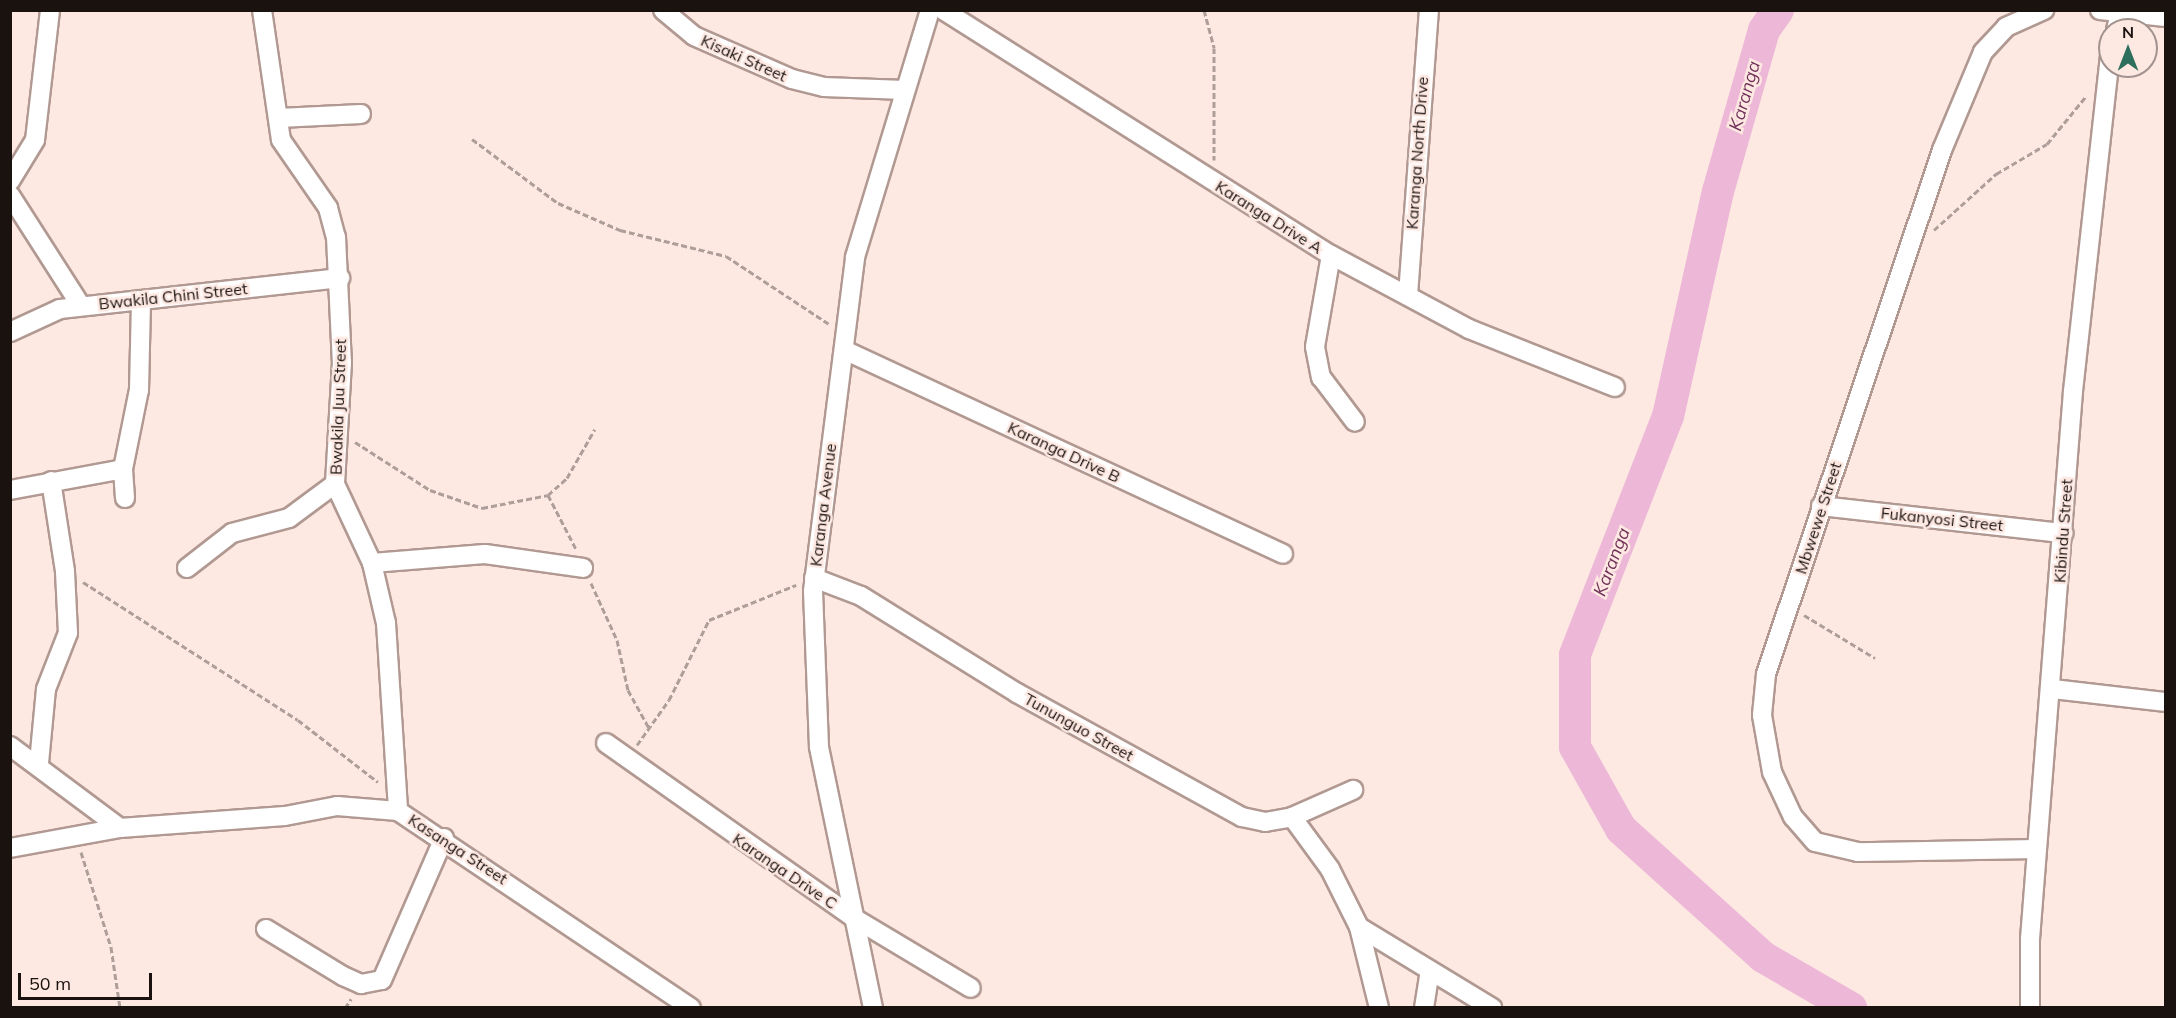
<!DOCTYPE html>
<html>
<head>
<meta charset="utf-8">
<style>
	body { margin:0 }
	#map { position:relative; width:2176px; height:1018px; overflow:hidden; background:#fde8e2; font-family:Mulish,sans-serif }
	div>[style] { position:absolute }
	.river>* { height:32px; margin:-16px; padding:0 16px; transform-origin:16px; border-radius:16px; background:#edb8d7 }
	.path>* { height:3px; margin-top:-1.5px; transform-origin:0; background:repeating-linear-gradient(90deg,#ae9e99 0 6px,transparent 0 9px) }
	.roads { filter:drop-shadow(2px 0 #b19992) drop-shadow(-2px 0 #b19992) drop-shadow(0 2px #b19992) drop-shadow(0 -2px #b19992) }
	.minor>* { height:18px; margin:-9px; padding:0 9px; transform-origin:9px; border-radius:9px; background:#fff }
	span { translate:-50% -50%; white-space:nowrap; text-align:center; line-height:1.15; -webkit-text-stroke:5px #fde8e2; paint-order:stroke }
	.street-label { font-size:16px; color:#1a120f }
	.water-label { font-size:18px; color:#71325a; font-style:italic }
	.frame { position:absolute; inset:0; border:12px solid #1a120f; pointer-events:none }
	.north { position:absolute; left:2098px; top:18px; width:60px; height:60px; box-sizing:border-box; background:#fde8e2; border:2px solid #a2928e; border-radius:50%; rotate:0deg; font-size:16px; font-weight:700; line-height:24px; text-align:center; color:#1a120f }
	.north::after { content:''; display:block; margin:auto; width:21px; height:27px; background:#2e6e5c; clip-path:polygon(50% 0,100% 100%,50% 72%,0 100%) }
	.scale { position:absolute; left:18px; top:973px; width:134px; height:27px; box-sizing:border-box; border:3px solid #1a120f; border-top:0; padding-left:8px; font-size:18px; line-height:21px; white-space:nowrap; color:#1a120f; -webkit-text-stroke:4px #fde8e2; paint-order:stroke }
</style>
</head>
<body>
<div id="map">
	<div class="river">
		<i style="left:1778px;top:10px;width:24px;rotate:125deg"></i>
		<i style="left:1764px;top:30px;width:167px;rotate:105.9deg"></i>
		<i style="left:1718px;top:191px;width:230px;rotate:102.5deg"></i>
		<i style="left:1668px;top:416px;width:256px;rotate:111.3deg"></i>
		<i style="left:1575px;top:655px;width:92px;rotate:90deg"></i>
		<i style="left:1575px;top:747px;width:94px;rotate:60.7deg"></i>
		<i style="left:1621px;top:829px;width:191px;rotate:42deg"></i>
		<i style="left:1763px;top:957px;width:102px;rotate:30.1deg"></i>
	</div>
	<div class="path">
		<i style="left:1204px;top:10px;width:39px;rotate:75deg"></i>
		<i style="left:1214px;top:48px;width:112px;rotate:90deg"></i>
		<i style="left:472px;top:139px;width:107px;rotate:36.7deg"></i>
		<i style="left:558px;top:203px;width:68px;rotate:23.5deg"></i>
		<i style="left:620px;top:230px;width:109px;rotate:13.8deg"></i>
		<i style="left:726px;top:256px;width:123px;rotate:33.4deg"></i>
		<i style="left:1934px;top:230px;width:84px;rotate:-42.1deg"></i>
		<i style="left:1996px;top:174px;width:59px;rotate:-30.5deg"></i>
		<i style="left:2047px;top:144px;width:63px;rotate:-50.8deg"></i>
		<i style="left:355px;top:442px;width:89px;rotate:32.6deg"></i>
		<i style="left:430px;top:490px;width:55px;rotate:19.1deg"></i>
		<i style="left:482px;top:508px;width:67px;rotate:-11.1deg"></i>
		<i style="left:548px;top:495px;width:25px;rotate:-42deg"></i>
		<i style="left:567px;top:478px;width:56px;rotate:-60.3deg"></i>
		<i style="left:548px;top:495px;width:61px;rotate:62.6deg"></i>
		<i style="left:83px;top:582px;width:255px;rotate:32.7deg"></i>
		<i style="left:298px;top:720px;width:101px;rotate:37.8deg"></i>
		<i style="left:591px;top:583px;width:63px;rotate:65.5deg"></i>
		<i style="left:617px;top:640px;width:51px;rotate:77.6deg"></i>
		<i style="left:628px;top:690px;width:43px;rotate:61.1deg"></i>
		<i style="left:1804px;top:615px;width:83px;rotate:31.2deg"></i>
		<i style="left:637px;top:745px;width:55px;rotate:-54.6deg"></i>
		<i style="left:669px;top:700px;width:89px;rotate:-63.4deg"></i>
		<i style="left:709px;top:620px;width:94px;rotate:-21.9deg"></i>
		<i style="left:81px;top:852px;width:100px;rotate:72.5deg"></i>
		<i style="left:111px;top:947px;width:62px;rotate:81.6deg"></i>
		<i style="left:345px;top:1008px;width:11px;rotate:-56deg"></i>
	</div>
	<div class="roads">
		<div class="minor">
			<i style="left:262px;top:10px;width:131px;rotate:81.7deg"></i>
			<i style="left:281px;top:140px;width:83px;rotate:55.3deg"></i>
			<i style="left:328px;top:208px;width:30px;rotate:75deg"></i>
			<i style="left:336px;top:237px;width:125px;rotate:87.3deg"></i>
			<i style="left:342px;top:362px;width:122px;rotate:93.3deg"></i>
			<i style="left:335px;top:484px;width:87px;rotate:64.9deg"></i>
			<i style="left:372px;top:563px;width:62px;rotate:76.9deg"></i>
			<i style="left:386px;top:623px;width:188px;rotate:86.3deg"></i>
			<i style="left:663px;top:10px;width:40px;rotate:40deg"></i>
			<i style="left:694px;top:36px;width:107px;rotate:23.7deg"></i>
			<i style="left:792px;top:79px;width:33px;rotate:14deg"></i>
			<i style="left:824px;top:87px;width:81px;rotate:2.1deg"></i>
			<i style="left:943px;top:10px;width:459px;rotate:32.3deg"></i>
			<i style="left:1331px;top:255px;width:157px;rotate:28.2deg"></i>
			<i style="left:1469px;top:329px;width:157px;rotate:21.7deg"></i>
			<i style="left:2100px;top:10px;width:66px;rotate:6.1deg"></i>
			<i style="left:2116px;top:30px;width:18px;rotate:-77deg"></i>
			<i style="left:279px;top:118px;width:82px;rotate:-2.8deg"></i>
			<i style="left:10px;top:181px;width:48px;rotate:-58.6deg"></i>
			<i style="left:35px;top:140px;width:131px;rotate:-83.4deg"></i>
			<i style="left:10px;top:195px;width:132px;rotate:57.4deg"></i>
			<i style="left:1331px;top:255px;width:93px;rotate:99.9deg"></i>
			<i style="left:1315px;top:347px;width:31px;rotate:79deg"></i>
			<i style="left:1321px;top:377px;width:56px;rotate:52.9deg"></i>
			<i style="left:1408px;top:295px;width:286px;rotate:-85.8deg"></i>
			<i style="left:10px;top:332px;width:55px;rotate:-24.7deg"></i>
			<i style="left:60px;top:309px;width:282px;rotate:-6.3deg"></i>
			<i style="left:844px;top:350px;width:484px;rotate:24.9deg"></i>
			<i style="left:10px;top:490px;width:115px;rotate:-10.5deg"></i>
			<i style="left:125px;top:498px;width:29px;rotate:-94deg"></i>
			<i style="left:123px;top:469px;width:81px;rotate:-78.6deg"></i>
			<i style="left:139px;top:390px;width:90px;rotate:-88.7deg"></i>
			<i style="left:1821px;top:506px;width:244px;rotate:6.4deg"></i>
			<i style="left:372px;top:563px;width:113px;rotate:-4.6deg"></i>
			<i style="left:485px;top:554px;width:99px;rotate:8.1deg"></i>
			<i style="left:187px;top:568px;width:57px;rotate:-37.9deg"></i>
			<i style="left:232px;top:533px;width:59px;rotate:-14.7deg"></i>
			<i style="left:289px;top:518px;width:57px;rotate:-36.5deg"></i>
			<i style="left:814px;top:578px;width:50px;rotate:21deg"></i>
			<i style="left:861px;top:596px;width:184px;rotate:31.9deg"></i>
			<i style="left:1017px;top:693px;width:257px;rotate:28.9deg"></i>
			<i style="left:1242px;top:817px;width:24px;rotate:12deg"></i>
			<i style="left:1265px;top:822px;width:27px;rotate:-10deg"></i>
			<i style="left:1292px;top:817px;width:67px;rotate:-23.9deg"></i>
			<i style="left:2053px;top:689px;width:114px;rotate:6.6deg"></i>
			<i style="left:606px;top:743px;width:304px;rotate:35.2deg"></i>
			<i style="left:854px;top:918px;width:136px;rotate:30.9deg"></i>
			<i style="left:10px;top:746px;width:137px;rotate:36.7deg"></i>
			<i style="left:39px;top:763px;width:74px;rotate:-84.6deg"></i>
			<i style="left:46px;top:689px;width:60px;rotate:-68.6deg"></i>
			<i style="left:68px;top:633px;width:62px;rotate:-92.8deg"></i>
			<i style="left:65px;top:571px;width:91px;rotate:-98.8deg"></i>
			<i style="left:1292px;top:817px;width:64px;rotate:53.8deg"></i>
			<i style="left:1330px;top:869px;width:65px;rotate:63.4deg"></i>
			<i style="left:1359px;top:927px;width:83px;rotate:76.1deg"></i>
			<i style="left:10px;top:848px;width:112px;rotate:-10.3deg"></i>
			<i style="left:120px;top:828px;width:165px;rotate:-4.2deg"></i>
			<i style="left:285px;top:816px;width:53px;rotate:-10.9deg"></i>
			<i style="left:337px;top:806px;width:61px;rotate:4.7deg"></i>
			<i style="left:398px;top:811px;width:353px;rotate:33.9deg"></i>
			<i style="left:2037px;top:849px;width:179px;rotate:179deg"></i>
			<i style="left:1858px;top:852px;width:44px;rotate:-166.9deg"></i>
			<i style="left:1815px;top:842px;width:33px;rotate:-131deg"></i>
			<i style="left:1793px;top:817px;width:50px;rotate:-115deg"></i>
			<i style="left:1772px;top:772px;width:58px;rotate:-100deg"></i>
			<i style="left:1762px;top:715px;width:41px;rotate:-84.4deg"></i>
			<i style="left:1766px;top:674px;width:553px;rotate:-71.43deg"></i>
			<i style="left:1942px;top:150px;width:106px;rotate:-67.3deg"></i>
			<i style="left:1983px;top:52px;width:34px;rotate:-47deg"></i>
			<i style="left:2006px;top:27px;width:42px;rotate:-24.1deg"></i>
			<i style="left:1359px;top:927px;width:156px;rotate:31.3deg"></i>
			<i style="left:266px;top:929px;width:90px;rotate:31.4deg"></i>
			<i style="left:343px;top:976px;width:20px;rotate:24deg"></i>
			<i style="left:361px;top:984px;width:21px;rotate:-11deg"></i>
			<i style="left:382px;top:980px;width:155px;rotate:-66.4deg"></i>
			<i style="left:873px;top:1008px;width:267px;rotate:-101.7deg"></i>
			<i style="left:819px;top:747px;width:156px;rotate:-92.2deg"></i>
			<i style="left:813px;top:591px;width:337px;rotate:-82.8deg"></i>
			<i style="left:855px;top:257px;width:258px;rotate:-73.1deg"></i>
			<i style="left:1424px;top:1008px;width:36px;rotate:-81deg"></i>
			<i style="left:2030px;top:1008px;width:69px;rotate:-90deg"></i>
			<i style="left:2030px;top:939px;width:550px;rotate:-85.51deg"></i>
			<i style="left:2073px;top:391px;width:337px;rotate:-83.7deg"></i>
		</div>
	</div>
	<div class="street-label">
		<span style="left:744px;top:58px;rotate:24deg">Kisaki Street</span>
		<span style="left:1417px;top:153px;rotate:-86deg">Karanga North Drive</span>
		<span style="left:1269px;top:217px;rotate:32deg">Karanga Drive A</span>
		<span style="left:173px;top:296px;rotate:-6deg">Bwakila Chini Street</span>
		<span style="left:338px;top:407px;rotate:-88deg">Bwakila Juu Street</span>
		<span style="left:1064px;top:452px;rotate:25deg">Karanga Drive B</span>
		<span style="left:823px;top:505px;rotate:-83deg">Karanga Avenue</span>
		<span style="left:1818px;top:518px;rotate:-72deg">Mbwewe Street</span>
		<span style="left:1942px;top:519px;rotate:6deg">Fukanyosi Street</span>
		<span style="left:2063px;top:531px;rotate:-86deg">Kibindu Street</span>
		<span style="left:1079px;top:727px;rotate:29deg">Tununguo Street</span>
		<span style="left:458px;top:849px;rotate:33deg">Kasanga Street</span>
		<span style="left:785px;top:871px;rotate:34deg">Karanga Drive C</span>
	</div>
	<div class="water-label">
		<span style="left:1745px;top:96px;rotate:-74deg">Karanga</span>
		<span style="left:1612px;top:562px;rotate:-69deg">Karanga</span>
	</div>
	<div class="frame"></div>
	<div class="north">N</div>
	<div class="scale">50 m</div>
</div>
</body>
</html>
